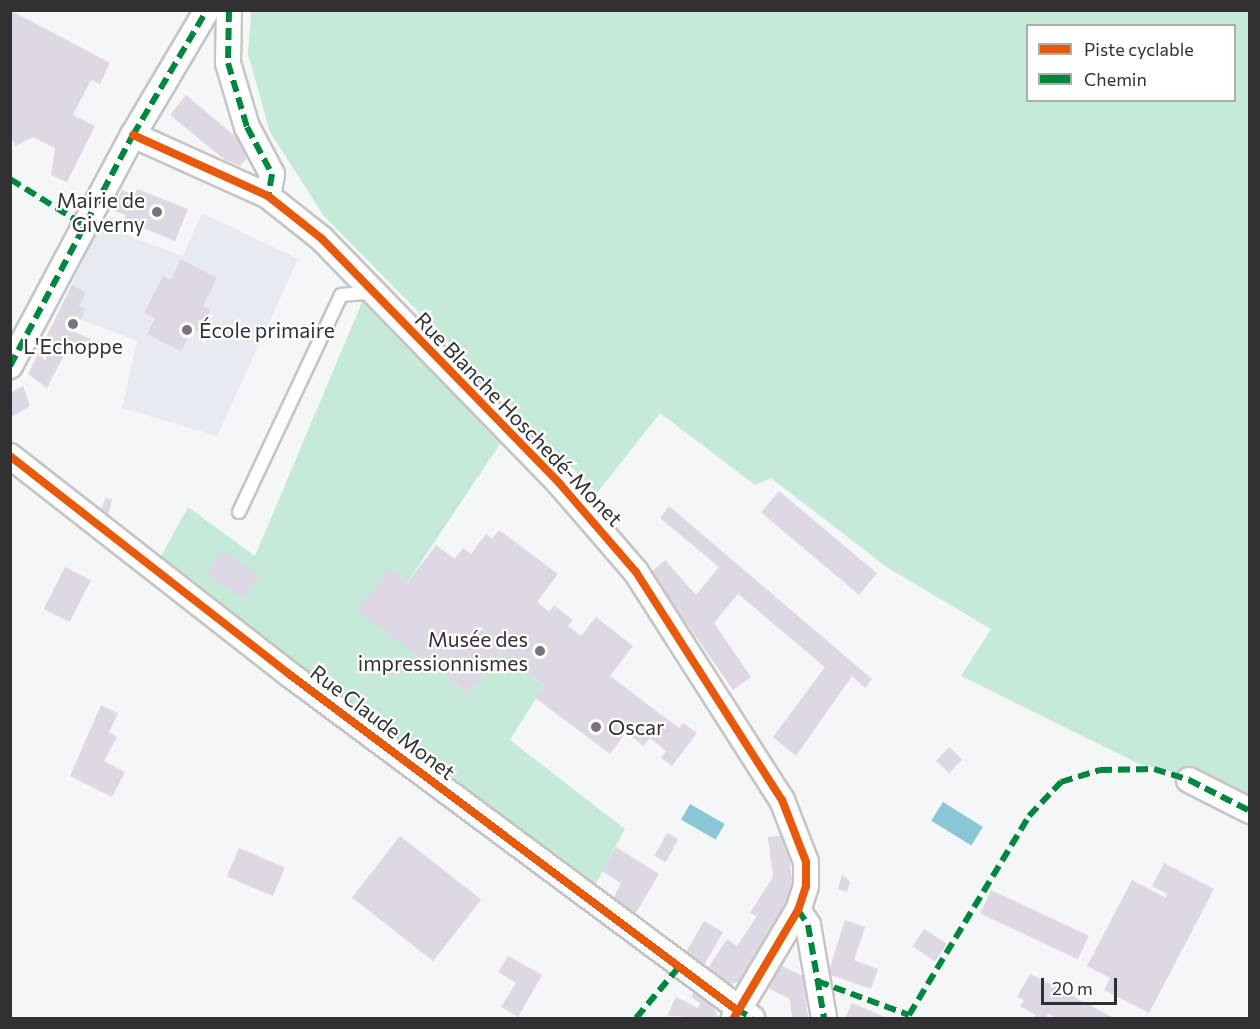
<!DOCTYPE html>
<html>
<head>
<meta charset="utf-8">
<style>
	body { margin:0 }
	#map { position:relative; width:1260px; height:1029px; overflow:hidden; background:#f5f6f8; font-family:Commissioner,sans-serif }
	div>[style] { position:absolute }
	.built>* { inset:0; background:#e8eaf2 }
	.green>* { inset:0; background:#c5ead8 }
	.water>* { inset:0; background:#89c6d6; transform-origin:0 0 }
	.building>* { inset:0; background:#ddd8e4; transform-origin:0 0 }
	.roads { filter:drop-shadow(2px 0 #c5c5c6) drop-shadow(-2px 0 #c5c5c6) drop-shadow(0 2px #c5c5c6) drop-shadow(0 -2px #c5c5c6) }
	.lane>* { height:12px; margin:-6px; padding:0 6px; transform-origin:6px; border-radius:6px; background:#fefefe }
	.street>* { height:24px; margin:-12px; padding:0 12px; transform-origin:12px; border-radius:12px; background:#fefefe }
	.quiet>* { height:6px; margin-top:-3px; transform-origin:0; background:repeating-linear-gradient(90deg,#00873e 0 12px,transparent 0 18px) }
	.cycleway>* { height:8px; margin:-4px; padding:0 4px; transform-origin:4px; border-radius:4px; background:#e8590c }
	.dots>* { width:16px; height:16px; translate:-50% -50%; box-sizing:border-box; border:3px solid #fff; border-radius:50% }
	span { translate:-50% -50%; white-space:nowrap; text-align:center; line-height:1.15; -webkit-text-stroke:4.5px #fff; paint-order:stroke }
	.poi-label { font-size:21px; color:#313133 }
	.right { translate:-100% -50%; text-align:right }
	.left { translate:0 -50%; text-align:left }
	.street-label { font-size:21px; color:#313133 }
	.frame { position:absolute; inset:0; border:12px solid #313133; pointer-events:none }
	.legend { position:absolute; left:1026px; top:24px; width:210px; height:78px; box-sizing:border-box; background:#fff; border:2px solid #adadad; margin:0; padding:8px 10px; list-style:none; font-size:18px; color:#313133 }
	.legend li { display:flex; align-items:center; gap:12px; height:30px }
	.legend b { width:30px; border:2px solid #adadad }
	.scale { position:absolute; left:1041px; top:978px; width:76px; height:27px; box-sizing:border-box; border:3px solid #313133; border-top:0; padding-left:8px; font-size:18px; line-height:21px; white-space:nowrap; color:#313133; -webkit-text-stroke:4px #fff; paint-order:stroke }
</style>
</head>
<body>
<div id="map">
	<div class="built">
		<i style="clip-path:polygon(202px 213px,298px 259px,217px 436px,122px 408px,137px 341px,59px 311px,100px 225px,183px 256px)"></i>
	</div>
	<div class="green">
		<i style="clip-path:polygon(evenodd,251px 10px,1249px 11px,1249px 800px,1210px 781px,1137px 763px,961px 676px,991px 629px,888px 568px,771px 478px,755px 485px,660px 413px,597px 493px,323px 215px,270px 132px,248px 54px,251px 10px,1028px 26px,1234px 26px,1234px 100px,1028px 100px,1028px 26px)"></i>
		<i style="clip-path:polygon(363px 300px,500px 444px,407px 583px,389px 569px,358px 611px,469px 694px,500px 652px,544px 685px,510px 740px,625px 829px,594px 887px,159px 560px,188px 507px,255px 556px)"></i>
	</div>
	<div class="water">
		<i style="left:943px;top:802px;width:47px;height:22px;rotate:32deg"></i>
		<i style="left:690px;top:804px;width:40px;height:18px;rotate:30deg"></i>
	</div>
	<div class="building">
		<i style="clip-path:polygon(10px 10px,110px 63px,100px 84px,91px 80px,73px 115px,95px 126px,67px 182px,51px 175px,55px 148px,33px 137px,16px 146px,10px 136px)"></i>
		<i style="clip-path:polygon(186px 95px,242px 142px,249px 155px,240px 166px,225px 160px,170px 115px)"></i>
		<i style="clip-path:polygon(137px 189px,188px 209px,175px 241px,124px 220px,126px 215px,112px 210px,122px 190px,135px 195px)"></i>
		<i style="clip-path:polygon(181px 259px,217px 278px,203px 306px,210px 310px,199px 333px,192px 330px,181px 351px,147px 334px,155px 318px,144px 313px,163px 276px,171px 280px)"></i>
		<i style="clip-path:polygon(72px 285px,86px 292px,79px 306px,85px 309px,75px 332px,91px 339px,87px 349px,71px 341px,47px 388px,28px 374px)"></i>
		<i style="clip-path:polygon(23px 386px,30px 406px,10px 418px,10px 393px)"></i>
		<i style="left:779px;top:491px;width:128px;height:28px;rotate:40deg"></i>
		<i style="clip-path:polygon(105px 498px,112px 499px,109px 513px,101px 512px)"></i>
		<i style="clip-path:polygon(669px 506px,872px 679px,865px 688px,852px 676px,796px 756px,773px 737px,825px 667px,738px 594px,714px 623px,751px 677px,733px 690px,651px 572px,665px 560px,696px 595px,719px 567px,660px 518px)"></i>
		<i style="clip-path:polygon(499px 530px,558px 574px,537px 602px,549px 612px,554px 605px,573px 620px,568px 626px,581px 636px,596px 617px,633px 646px,610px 676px,679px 728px,683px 723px,697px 733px,672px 766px,661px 758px,666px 751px,650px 738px,643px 746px,626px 732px,610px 754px,535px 698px,544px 685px,500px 652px,469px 694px,357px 611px,389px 568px,407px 583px,436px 545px,455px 559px,463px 548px,471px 554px,486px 534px,492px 539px)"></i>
		<i style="left:223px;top:549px;width:45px;height:29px;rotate:37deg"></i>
		<i style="left:65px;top:567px;width:29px;height:47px;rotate:27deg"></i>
		<i style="clip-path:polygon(101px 705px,118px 713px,109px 732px,117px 737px,104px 761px,125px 772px,112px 797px,70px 776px)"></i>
		<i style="left:949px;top:747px;width:18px;height:19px;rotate:43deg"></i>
		<i style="left:667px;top:833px;width:13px;height:26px;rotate:29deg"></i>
		<i style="clip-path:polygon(788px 835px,793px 894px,739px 982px,725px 985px,706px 971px,727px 939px,737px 946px,757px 916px,750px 913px,773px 877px,768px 837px)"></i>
		<i style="left:400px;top:836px;width:103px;height:78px;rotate:38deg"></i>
		<i style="clip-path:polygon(616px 847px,659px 874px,634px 916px,613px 899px,621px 883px,602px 871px)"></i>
		<i style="left:239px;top:848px;width:50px;height:31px;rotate:23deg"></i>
		<i style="clip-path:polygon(1164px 863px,1214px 889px,1149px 1013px,1104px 990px,1110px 978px,1087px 966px,1132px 880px,1166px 898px,1167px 894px,1152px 886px)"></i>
		<i style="clip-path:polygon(842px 874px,850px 882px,847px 892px,838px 889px)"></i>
		<i style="left:991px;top:890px;width:108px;height:26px;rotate:25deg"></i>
		<i style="clip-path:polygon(845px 920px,865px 927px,854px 960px,878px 969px,871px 989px,828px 974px)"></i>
		<i style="left:704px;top:921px;width:22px;height:39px;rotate:30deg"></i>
		<i style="left:924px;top:929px;width:27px;height:21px;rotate:33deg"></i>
		<i style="clip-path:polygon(508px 956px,542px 975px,518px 1017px,501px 1007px,516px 983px,498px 972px)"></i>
		<i style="clip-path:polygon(776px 963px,803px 976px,808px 1018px,792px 1018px,790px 999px,766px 987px)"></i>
		<i style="clip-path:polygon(1030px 974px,1052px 985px,1114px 1018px,1057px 1018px,1048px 1014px,1046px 1018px,1034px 1018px,1036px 1015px,1020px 1006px,1024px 1000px,1017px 997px)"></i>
		<i style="clip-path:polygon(694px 992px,714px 1007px,718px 1018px,667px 1016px,676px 997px,698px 1008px,700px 1003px,691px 997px)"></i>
		<i style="clip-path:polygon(852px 1003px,887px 1018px,845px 1018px)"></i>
	</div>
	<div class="roads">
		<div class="lane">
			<i style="left:239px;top:512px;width:240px;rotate:-64.8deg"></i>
			<i style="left:341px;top:295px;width:32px;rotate:-5deg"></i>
		</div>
		<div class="street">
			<i style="left:229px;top:10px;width:53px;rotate:91.1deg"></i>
			<i style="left:228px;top:63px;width:67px;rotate:73.5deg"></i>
			<i style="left:247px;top:127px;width:53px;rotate:62deg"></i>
			<i style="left:272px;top:174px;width:22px;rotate:100deg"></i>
			<i style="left:133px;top:135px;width:148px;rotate:24.3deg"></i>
			<i style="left:268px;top:196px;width:69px;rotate:38.5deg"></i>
			<i style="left:322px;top:239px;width:342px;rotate:45.8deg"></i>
			<i style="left:560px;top:484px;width:116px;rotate:49.2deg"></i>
			<i style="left:636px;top:572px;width:271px;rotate:57.4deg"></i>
			<i style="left:782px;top:800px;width:66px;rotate:68.8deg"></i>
			<i style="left:806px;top:862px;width:24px;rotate:90deg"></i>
			<i style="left:806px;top:886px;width:25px;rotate:108deg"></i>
			<i style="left:798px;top:910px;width:126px;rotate:120.7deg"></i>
			<i style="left:10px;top:366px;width:262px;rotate:-62deg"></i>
			<i style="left:133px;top:135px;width:145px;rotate:-59.4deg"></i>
			<i style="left:10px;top:456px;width:354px;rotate:38deg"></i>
			<i style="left:289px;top:674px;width:577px;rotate:36.61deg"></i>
			<i style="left:1189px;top:780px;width:68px;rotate:26.9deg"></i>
			<i style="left:798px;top:910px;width:18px;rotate:56deg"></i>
			<i style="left:808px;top:925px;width:94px;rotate:80.2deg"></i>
		</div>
	</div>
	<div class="quiet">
		<i style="left:229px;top:10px;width:53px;rotate:91.1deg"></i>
		<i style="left:228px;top:63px;width:67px;rotate:73.5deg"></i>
		<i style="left:247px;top:127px;width:53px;rotate:62deg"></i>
		<i style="left:272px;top:174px;width:22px;rotate:100deg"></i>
		<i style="left:10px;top:179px;width:87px;rotate:31.9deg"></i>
		<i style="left:10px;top:366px;width:262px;rotate:-62deg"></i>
		<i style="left:133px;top:135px;width:145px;rotate:-59.4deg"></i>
		<i style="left:798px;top:910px;width:18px;rotate:56deg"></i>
		<i style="left:808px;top:925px;width:94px;rotate:80.2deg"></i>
		<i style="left:817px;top:981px;width:98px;rotate:20.3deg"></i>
		<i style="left:909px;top:1015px;width:232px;rotate:-58.9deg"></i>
		<i style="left:1029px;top:816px;width:47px;rotate:-46.7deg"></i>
		<i style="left:1061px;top:782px;width:41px;rotate:-17.1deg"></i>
		<i style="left:1100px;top:770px;width:54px;rotate:-1.1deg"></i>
		<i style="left:1154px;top:769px;width:37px;rotate:17deg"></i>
		<i style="left:1189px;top:780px;width:68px;rotate:26.9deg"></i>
		<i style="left:736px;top:1009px;width:18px;rotate:29deg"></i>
		<i style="left:636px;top:1018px;width:67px;rotate:-49.9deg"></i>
	</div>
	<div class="cycleway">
		<i style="left:133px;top:135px;width:148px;rotate:24.3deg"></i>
		<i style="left:268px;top:196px;width:69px;rotate:38.5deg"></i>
		<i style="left:322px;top:239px;width:342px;rotate:45.8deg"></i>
		<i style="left:560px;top:484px;width:116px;rotate:49.2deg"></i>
		<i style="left:636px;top:572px;width:271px;rotate:57.4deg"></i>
		<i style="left:782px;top:800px;width:66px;rotate:68.8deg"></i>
		<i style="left:806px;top:862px;width:24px;rotate:90deg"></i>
		<i style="left:806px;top:886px;width:25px;rotate:108deg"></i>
		<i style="left:798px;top:910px;width:126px;rotate:120.7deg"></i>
		<i style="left:10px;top:456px;width:354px;rotate:38deg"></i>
		<i style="left:289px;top:674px;width:561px;rotate:36.89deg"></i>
	</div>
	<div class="dots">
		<i style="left:157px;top:212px;background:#767678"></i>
		<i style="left:73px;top:324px;background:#767678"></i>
		<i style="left:187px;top:330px;background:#767678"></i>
		<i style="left:540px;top:651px;background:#767678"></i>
		<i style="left:596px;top:727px;background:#767678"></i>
	</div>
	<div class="poi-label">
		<span class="right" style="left:145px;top:212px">Mairie de<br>Giverny</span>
		<span class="left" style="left:199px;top:330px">École primaire</span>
		<span style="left:73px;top:346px">L'Echoppe</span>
		<span class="right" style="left:528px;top:651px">Musée des<br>impressionnismes</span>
		<span class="left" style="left:608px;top:727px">Oscar</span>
	</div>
	<div class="street-label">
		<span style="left:519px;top:419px;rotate:46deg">Rue Blanche Hoschedé-Monet</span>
		<span style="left:383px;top:722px;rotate:37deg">Rue Claude Monet</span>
	</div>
	<div class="frame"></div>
	<ul class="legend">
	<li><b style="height:8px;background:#e8590c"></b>Piste cyclable</li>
	<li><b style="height:8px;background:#00873e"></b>Chemin</li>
	</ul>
	<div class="scale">20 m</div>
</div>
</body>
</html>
